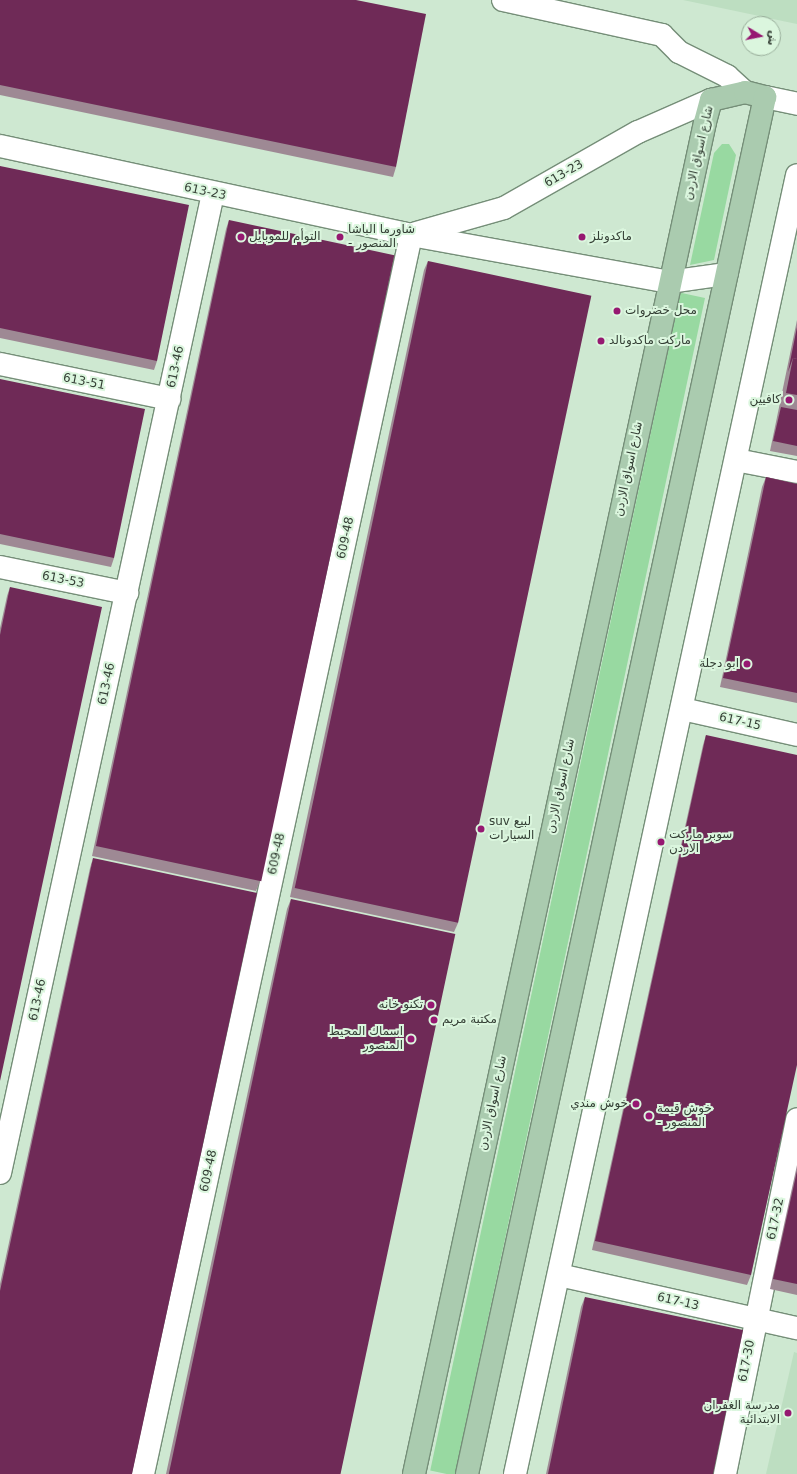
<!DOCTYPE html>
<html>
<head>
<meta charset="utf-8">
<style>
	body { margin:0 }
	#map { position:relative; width:797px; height:1474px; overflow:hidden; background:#cee8d1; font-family:"DejaVu Sans","Noto Sans Arabic",sans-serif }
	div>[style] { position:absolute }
	.built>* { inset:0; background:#bddec1 }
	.green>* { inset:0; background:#98d9a1; transform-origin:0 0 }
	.roads { filter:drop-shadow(1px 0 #758e78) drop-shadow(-1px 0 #758e78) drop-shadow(0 1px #758e78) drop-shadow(0 -1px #758e78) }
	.minor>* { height:22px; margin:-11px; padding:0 11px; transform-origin:11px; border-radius:11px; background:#fff }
	.major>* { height:22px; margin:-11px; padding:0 11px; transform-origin:11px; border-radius:11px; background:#aacbaf }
	.wall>* { inset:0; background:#9e8994 }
	.building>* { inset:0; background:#6f2a57; transform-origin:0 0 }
	.dots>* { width:11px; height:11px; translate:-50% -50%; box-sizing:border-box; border:2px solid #dbf6de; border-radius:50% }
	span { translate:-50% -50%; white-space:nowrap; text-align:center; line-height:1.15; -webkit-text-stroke:4px #dbf6de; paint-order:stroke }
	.street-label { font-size:12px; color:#343f35 }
	.poi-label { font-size:12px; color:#343f35 }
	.left { translate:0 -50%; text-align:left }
	.right { translate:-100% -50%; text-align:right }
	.north { position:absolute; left:741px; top:16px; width:40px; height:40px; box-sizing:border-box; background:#dbf6de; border:1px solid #98ad9a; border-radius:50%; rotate:100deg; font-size:11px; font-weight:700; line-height:16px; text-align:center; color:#343f35 }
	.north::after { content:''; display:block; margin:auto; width:14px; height:18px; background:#961871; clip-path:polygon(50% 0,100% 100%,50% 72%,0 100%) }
</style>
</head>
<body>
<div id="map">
	<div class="built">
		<i style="clip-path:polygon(683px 0,797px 0,797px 24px)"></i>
		<i style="clip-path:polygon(794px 1352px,797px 1353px,797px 1474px,766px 1474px)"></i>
	</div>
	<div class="green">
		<i style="clip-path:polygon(722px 144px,729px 144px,736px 155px,714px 260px,690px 265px,714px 153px)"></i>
		<i style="left:705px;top:298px;width:1204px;height:25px;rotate:102deg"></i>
	</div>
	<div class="roads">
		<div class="minor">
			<i style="left:503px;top:0;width:163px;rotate:12.4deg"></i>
			<i style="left:662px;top:35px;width:24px;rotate:45deg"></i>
			<i style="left:679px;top:52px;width:54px;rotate:26.6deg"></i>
			<i style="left:727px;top:76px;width:24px;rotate:42deg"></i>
			<i style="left:765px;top:97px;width:33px;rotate:12deg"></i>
			<i style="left:0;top:146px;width:421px;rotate:12.2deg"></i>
			<i style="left:411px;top:235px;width:262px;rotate:10.3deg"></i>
			<i style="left:669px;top:282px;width:58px;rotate:-8deg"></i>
			<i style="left:416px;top:233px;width:91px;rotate:-15.9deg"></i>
			<i style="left:504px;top:208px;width:154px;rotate:-29.6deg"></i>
			<i style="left:638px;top:132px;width:80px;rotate:-23.7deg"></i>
			<i style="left:0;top:364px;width:173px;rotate:11.7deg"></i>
			<i style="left:736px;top:460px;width:62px;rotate:11.1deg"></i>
			<i style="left:0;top:567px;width:130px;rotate:11.6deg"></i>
			<i style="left:682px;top:709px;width:118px;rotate:12.7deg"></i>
			<i style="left:0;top:1173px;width:1002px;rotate:-77.73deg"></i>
			<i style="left:559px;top:1275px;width:244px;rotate:12.6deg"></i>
			<i style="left:143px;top:1474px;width:1268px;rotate:-77.79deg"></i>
			<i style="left:515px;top:1474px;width:1329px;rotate:-77.75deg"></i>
			<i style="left:725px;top:1474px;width:362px;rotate:-78.5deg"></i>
		</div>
		<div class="major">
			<i style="left:414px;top:1474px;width:1383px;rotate:-77.85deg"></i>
			<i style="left:705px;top:122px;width:23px;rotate:-75deg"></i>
			<i style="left:711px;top:100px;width:35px;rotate:-13deg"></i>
			<i style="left:745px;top:92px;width:21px;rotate:14deg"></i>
			<i style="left:765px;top:97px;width:1409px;rotate:102.21deg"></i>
		</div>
	</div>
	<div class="wall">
		<i style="clip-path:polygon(0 0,396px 167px,393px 177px,0 95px)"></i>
		<i style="clip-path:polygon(0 166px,157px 361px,154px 370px,0 338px)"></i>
		<i style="clip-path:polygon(229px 220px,260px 881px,256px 891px,92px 856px,226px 229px)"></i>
		<i style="clip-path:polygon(428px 261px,458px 923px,454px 932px,290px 897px,424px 270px)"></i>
		<i style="clip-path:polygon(797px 320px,797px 456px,770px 451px)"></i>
		<i style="clip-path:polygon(0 379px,114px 558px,111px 567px,0 544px)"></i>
		<i style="clip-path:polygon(766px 477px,797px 484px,797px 703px,720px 687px,762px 487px)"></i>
		<i style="clip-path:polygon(10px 587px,0 1081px,0 628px,7px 596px)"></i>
		<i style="clip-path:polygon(706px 735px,751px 1275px,747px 1285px,592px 1250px,703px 745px)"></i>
		<i style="clip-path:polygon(93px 858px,0 1474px,0 1284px,90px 868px)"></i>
		<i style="clip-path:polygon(291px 899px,339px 1474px,166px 1474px,287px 909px)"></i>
		<i style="clip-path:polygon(797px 1165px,797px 1295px,770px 1289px)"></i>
		<i style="clip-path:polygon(585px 1297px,713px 1474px,546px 1474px,581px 1307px)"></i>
	</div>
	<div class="building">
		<i style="clip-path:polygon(0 0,356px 0,426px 14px,396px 167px,0 85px)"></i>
		<i style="clip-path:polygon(0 166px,189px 205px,157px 361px,0 328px)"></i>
		<i style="left:229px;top:220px;width:169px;height:640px;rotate:12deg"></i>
		<i style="left:428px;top:261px;width:167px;height:641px;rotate:12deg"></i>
		<i style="clip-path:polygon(797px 327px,797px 359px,793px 358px,788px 372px)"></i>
		<i style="clip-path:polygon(793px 358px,797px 359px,797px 395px,786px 393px)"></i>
		<i style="clip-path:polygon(0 379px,145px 409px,114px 558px,0 534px)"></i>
		<i style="clip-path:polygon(781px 407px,797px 410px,797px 446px,773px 441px)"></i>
		<i style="clip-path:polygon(766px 477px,797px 484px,797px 693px,723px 678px)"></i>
		<i style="clip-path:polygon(10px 587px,102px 607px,0 1081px,0 635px)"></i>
		<i style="clip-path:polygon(706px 735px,797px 755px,797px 1065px,751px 1275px,595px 1241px)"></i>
		<i style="clip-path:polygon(93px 858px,257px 893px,132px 1474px,0 1474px,0 1291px)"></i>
		<i style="left:291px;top:899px;width:168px;height:588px;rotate:12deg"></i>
		<i style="clip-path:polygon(797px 1171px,797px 1284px,773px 1279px)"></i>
		<i style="clip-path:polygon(585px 1297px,743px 1330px,713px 1474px,548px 1474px)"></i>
	</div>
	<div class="dots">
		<i style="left:241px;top:237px;background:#961871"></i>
		<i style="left:340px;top:237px;background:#961871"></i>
		<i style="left:582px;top:237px;background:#961871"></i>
		<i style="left:617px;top:311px;background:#961871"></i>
		<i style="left:601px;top:341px;background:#961871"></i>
		<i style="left:789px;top:400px;background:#961871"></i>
		<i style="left:747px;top:664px;background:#961871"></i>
		<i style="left:481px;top:829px;background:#961871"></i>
		<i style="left:661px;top:842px;background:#961871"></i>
		<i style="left:431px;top:1005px;background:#961871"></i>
		<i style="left:434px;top:1020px;background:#961871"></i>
		<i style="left:411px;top:1039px;background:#961871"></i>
		<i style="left:636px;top:1104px;background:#961871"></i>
		<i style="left:649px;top:1116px;background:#961871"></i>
		<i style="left:788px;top:1413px;background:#961871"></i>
	</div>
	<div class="street-label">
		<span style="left:699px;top:153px;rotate:-77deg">شارع اسواق الاردن</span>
		<span style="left:564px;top:174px;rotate:-30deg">613-23</span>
		<span style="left:205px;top:192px;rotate:12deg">613-23</span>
		<span style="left:176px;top:367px;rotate:-78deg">613-46</span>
		<span style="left:84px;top:382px;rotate:11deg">613-51</span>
		<span style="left:629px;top:469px;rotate:-78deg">شارع اسواق الاردن</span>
		<span style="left:346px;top:538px;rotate:-78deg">609-48</span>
		<span style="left:63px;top:580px;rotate:11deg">613-53</span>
		<span style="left:107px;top:684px;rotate:-78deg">613-46</span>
		<span style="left:740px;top:722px;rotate:13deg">617-15</span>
		<span style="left:561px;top:786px;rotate:-78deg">شارع اسواق الاردن</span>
		<span style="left:277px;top:854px;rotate:-78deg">609-48</span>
		<span style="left:38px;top:1000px;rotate:-78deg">613-46</span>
		<span style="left:493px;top:1103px;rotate:-78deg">شارع اسواق الاردن</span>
		<span style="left:209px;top:1171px;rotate:-78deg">609-48</span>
		<span style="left:776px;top:1219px;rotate:-78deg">617-32</span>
		<span style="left:678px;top:1302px;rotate:13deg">617-13</span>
		<span style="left:747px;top:1361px;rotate:-79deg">617-30</span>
	</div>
	<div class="poi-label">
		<span class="left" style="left:348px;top:237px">شاورما الباشا<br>- المنصور</span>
		<span class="left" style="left:249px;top:237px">التوأم للموبايل</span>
		<span class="left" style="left:590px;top:237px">ماكدونلز</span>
		<span class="left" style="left:625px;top:311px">محل خضروات</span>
		<span class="left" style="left:609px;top:341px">ماركت ماكدونالد</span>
		<span class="right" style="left:781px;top:400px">كافيين</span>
		<span class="right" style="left:739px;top:664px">ابو دجلة</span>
		<span class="left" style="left:489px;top:829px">suv لبيع<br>السيارات</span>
		<span class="left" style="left:669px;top:842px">سوبر ماركت<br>الاردن</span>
		<span class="right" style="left:423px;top:1005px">تكنو خانه</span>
		<span class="left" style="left:442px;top:1020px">مكتبة مريم</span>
		<span class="right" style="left:403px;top:1039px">اسماك المحيط<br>المنصور</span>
		<span class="right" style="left:628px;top:1104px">خوش مندي</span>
		<span class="left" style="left:657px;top:1116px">خوش قيمة<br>- المنصور</span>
		<span class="right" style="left:780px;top:1413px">مدرسة الغفران<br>الابتدائية</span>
	</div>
	<div class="north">ش</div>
</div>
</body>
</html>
